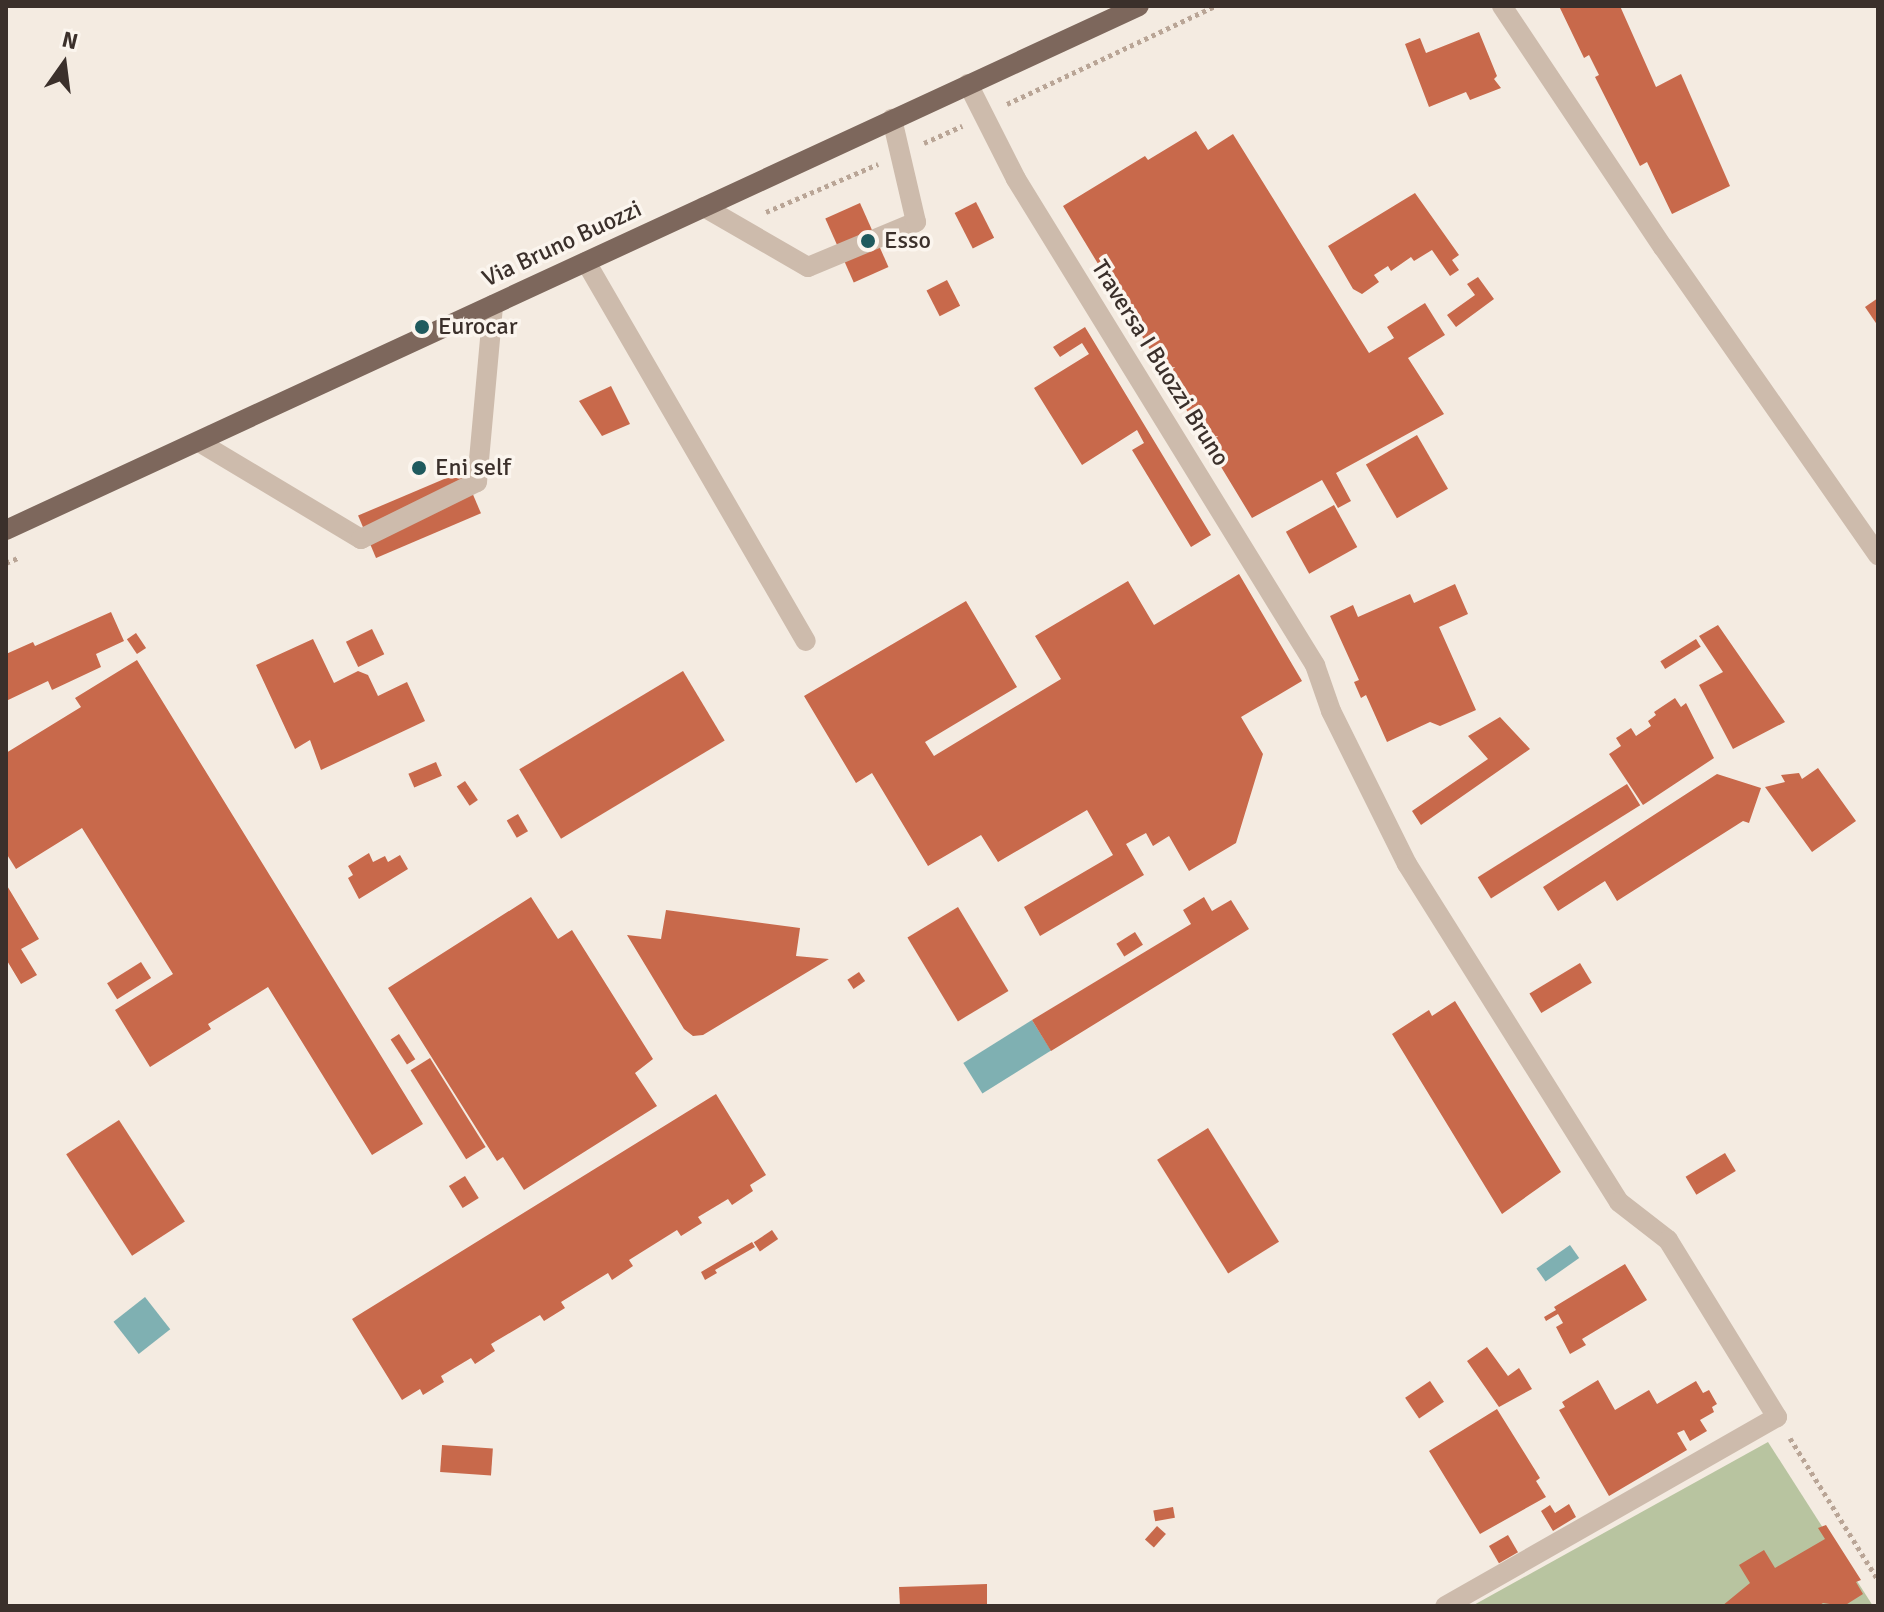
<!DOCTYPE html>
<html>
<head>
<meta charset="utf-8">
<style>
	body { margin:0 }
	#map { position:relative; width:1884px; height:1612px; overflow:hidden; background:#f4ebe1; font-family:Signika,sans-serif }
	div>[style] { position:absolute }
	.green>* { inset:0; background:#b8c4a0 }
	.water>* { inset:0; background:#7fb0b2; transform-origin:0 0 }
	.building>* { inset:0; background:#c8694b; transform-origin:0 0 }
	.path>* { height:5px; margin-top:-2.5px; transform-origin:0; background:repeating-linear-gradient(90deg,#b9a596 0 4px,transparent 0 8px) }
	.minor>* { height:20px; margin:-10px; padding:0 10px; transform-origin:10px; border-radius:10px; background:#cdbbac }
	.major>* { height:20px; margin:-10px; padding:0 10px; transform-origin:10px; border-radius:10px; background:#7d675c }
	.dots>* { width:22px; height:22px; translate:-50% -50%; box-sizing:border-box; border:4px solid #fbf5ee; border-radius:50% }
	span { translate:-50% -50%; white-space:nowrap; text-align:center; line-height:1.15; -webkit-text-stroke:7px #fbf5ee; paint-order:stroke }
	.poi-label { font-size:24px; color:#3b302b }
	.left { translate:0 -50%; text-align:left }
	.street-label { font-size:24px; color:#3b302b }
	.frame { position:absolute; inset:0; border:8px solid #3b302b; pointer-events:none }
	.north { position:absolute; left:24px; top:24px; width:80px; height:80px; -webkit-text-stroke:6px #fbf5ee; paint-order:stroke; rotate:14deg; font-size:22px; font-weight:700; line-height:32px; text-align:center; color:#3b302b }
	.north::after { content:''; display:block; margin:auto; width:28px; height:36px; background:#3b302b; clip-path:polygon(50% 0,100% 100%,50% 72%,0 100%) }
</style>
</head>
<body>
<div id="map">
	<div class="green">
		<i style="clip-path:polygon(1768px 1442px,1873px 1606px,1472px 1606px)"></i>
	</div>
	<div class="water">
		<i style="left:1032px;top:1020px;width:36px;height:81px;rotate:58deg"></i>
		<i style="left:1570px;top:1245px;width:16px;height:41px;rotate:55deg"></i>
		<i style="left:145px;top:1297px;width:41px;height:40px;rotate:52deg"></i>
	</div>
	<div class="building">
		<i style="clip-path:polygon(1559px 6px,1620px 6px,1656px 87px,1681px 74px,1730px 186px,1672px 214px,1647px 162px,1640px 166px,1595px 77px,1599px 75px,1589px 55px,1584px 58px)"></i>
		<i style="clip-path:polygon(1479px 32px,1497px 76px,1494px 79px,1501px 88px,1470px 100px,1466px 92px,1429px 107px,1405px 44px,1420px 38px,1426px 53px)"></i>
		<i style="clip-path:polygon(1196px 131px,1208px 150px,1233px 134px,1369px 353px,1394px 338px,1387px 327px,1425px 303px,1445px 335px,1408px 358px,1444px 414px,1336px 473px,1351px 501px,1338px 508px,1322px 480px,1252px 518px,1063px 206px,1145px 156px,1148px 160px)"></i>
		<i style="clip-path:polygon(1415px 193px,1459px 255px,1452px 260px,1459px 270px,1450px 276px,1432px 250px,1414px 261px,1411px 257px,1391px 271px,1388px 266px,1374px 275px,1379px 282px,1362px 294px,1353px 289px,1328px 246px)"></i>
		<i style="left:976px;top:202px;width:40px;height:24px;rotate:63deg"></i>
		<i style="left:860px;top:203px;width:70px;height:38px;rotate:66deg"></i>
		<i style="clip-path:polygon(1478px 277px,1494px 299px,1456px 327px,1447px 315px,1475px 295px,1467px 284px)"></i>
		<i style="left:947px;top:280px;width:29px;height:23px;rotate:63deg"></i>
		<i style="clip-path:polygon(1878px 298px,1878px 326px,1865px 307px)"></i>
		<i style="clip-path:polygon(1085px 327px,1211px 535px,1191px 547px,1132px 450px,1144px 443px,1137px 430px,1082px 465px,1034px 388px,1089px 354px,1082px 343px,1060px 357px,1053px 347px)"></i>
		<i style="clip-path:polygon(611px 386px,630px 424px,602px 436px,579px 401px)"></i>
		<i style="left:1417px;top:435px;width:62px;height:59px;rotate:60deg"></i>
		<i style="left:463px;top:471px;width:46px;height:114px;rotate:67deg"></i>
		<i style="left:1334px;top:505px;width:48px;height:55px;rotate:61deg"></i>
		<i style="clip-path:polygon(1239px 574px,1302px 681px,1241px 717px,1263px 754px,1236px 843px,1189px 871px,1169px 836px,1153px 846px,1146px 833px,1126px 844px,1144px 875px,1040px 936px,1024px 907px,1113px 855px,1087px 810px,998px 862px,981px 835px,928px 866px,872px 773px,856px 783px,804px 696px,966px 601px,1017px 687px,925px 742px,934px 756px,1061px 679px,1035px 636px,1128px 581px,1154px 625px)"></i>
		<i style="clip-path:polygon(1455px 584px,1468px 614px,1439px 627px,1476px 710px,1440px 726px,1430px 722px,1387px 742px,1366px 695px,1361px 698px,1354px 682px,1359px 680px,1330px 616px,1353px 605px,1358px 617px,1410px 594px,1414px 603px)"></i>
		<i style="clip-path:polygon(111px 612px,124px 641px,96px 654px,101px 667px,52px 690px,48px 681px,6px 701px,6px 654px,33px 642px,35px 646px)"></i>
		<i style="clip-path:polygon(1718px 625px,1785px 722px,1733px 749px,1699px 685px,1723px 672px,1699px 636px)"></i>
		<i style="left:372px;top:629px;width:28px;height:29px;rotate:64deg"></i>
		<i style="left:136px;top:633px;width:18px;height:11px;rotate:56deg"></i>
		<i style="clip-path:polygon(313px 639px,334px 683px,358px 671px,368px 675px,378px 696px,407px 682px,425px 721px,321px 770px,310px 740px,295px 749px,256px 665px)"></i>
		<i style="left:1696px;top:639px;width:9px;height:42px;rotate:58deg"></i>
		<i style="clip-path:polygon(137px 660px,423px 1124px,372px 1155px,268px 987px,208px 1024px,211px 1029px,150px 1067px,115px 1010px,173px 974px,82px 828px,16px 869px,6px 853px,6px 753px,81px 707px,75px 698px)"></i>
		<i style="left:683px;top:671px;width:81px;height:191px;rotate:59deg"></i>
		<i style="clip-path:polygon(1675px 698px,1681px 707px,1686px 703px,1714px 758px,1643px 805px,1609px 754px,1621px 746px,1616px 738px,1631px 728px,1636px 736px,1651px 726px,1648px 721px,1656px 715px,1654px 712px)"></i>
		<i style="clip-path:polygon(1500px 717px,1530px 749px,1421px 825px,1412px 811px,1488px 759px,1468px 736px)"></i>
		<i style="left:436px;top:762px;width:15px;height:30px;rotate:67deg"></i>
		<i style="clip-path:polygon(1818px 768px,1856px 821px,1812px 852px,1765px 787px,1785px 782px,1781px 775px,1799px 773px,1802px 779px)"></i>
		<i style="clip-path:polygon(1717px 774px,1761px 788px,1749px 823px,1743px 821px,1617px 901px,1605px 881px,1558px 911px,1543px 887px)"></i>
		<i style="left:465px;top:781px;width:23px;height:10px;rotate:56deg"></i>
		<i style="left:1627px;top:784px;width:25px;height:176px;rotate:58deg"></i>
		<i style="left:518px;top:814px;width:20px;height:13px;rotate:60deg"></i>
		<i style="clip-path:polygon(369px 853px,373px 862px,385px 856px,388px 862px,400px 855px,408px 869px,359px 899px,348px 878px,353px 875px,348px 866px)"></i>
		<i style="clip-path:polygon(6px 884px,39px 939px,21px 949px,37px 975px,21px 984px,6px 959px)"></i>
		<i style="clip-path:polygon(531px 897px,558px 939px,572px 930px,653px 1059px,635px 1073px,657px 1106px,524px 1190px,503px 1157px,497px 1161px,388px 988px)"></i>
		<i style="clip-path:polygon(1204px 897px,1212px 911px,1231px 900px,1249px 929px,1051px 1051px,1032px 1020px,1191px 924px,1183px 910px)"></i>
		<i style="left:958px;top:907px;width:98px;height:59px;rotate:59deg"></i>
		<i style="clip-path:polygon(666px 910px,800px 928px,796px 956px,829px 959px,703px 1035px,693px 1036px,684px 1029px,627px 935px,661px 939px)"></i>
		<i style="left:1135px;top:932px;width:15px;height:22px;rotate:58deg"></i>
		<i style="left:141px;top:962px;width:19px;height:40px;rotate:58deg"></i>
		<i style="left:1580px;top:963px;width:23px;height:59px;rotate:59deg"></i>
		<i style="left:859px;top:972px;width:11px;height:14px;rotate:56deg"></i>
		<i style="clip-path:polygon(1455px 1001px,1561px 1172px,1502px 1214px,1392px 1034px,1429px 1010px,1432px 1016px)"></i>
		<i style="left:399px;top:1034px;width:30px;height:10px;rotate:57deg"></i>
		<i style="left:430px;top:1058px;width:105px;height:23px;rotate:58deg"></i>
		<i style="clip-path:polygon(716px 1094px,766px 1175px,750px 1185px,753px 1191px,732px 1205px,728px 1199px,698px 1217px,702px 1223px,681px 1236px,677px 1230px,629px 1260px,633px 1266px,612px 1280px,608px 1273px,561px 1302px,565px 1308px,544px 1321px,540px 1315px,491px 1344px,495px 1351px,475px 1364px,471px 1358px,441px 1376px,444px 1382px,423px 1395px,420px 1389px,402px 1400px,352px 1319px)"></i>
		<i style="left:119px;top:1120px;width:121px;height:63px;rotate:57deg"></i>
		<i style="left:1208px;top:1128px;width:134px;height:60px;rotate:58deg"></i>
		<i style="left:1725px;top:1153px;width:21px;height:46px;rotate:59deg"></i>
		<i style="left:465px;top:1176px;width:26px;height:19px;rotate:58deg"></i>
		<i style="left:772px;top:1230px;width:11px;height:22px;rotate:56deg"></i>
		<i style="clip-path:polygon(752px 1242px,755px 1247px,715px 1270px,717px 1273px,705px 1280px,701px 1272px)"></i>
		<i style="clip-path:polygon(1625px 1264px,1647px 1300px,1582px 1339px,1586px 1345px,1570px 1354px,1556px 1327px,1563px 1323px,1558px 1314px,1546px 1321px,1544px 1317px,1556px 1310px,1554px 1307px)"></i>
		<i style="clip-path:polygon(1487px 1347px,1508px 1376px,1519px 1368px,1532px 1389px,1499px 1407px,1467px 1361px)"></i>
		<i style="clip-path:polygon(1598px 1380px,1615px 1410px,1649px 1390px,1657px 1404px,1696px 1381px,1703px 1393px,1709px 1390px,1717px 1404px,1712px 1407px,1714px 1412px,1700px 1420px,1707px 1431px,1690px 1441px,1684px 1430px,1677px 1433px,1687px 1450px,1609px 1496px,1559px 1410px,1565px 1407px,1562px 1402px)"></i>
		<i style="left:1430px;top:1381px;width:25px;height:30px;rotate:56deg"></i>
		<i style="clip-path:polygon(1497px 1409px,1540px 1478px,1536px 1481px,1546px 1497px,1480px 1534px,1429px 1451px)"></i>
		<i style="left:442px;top:1445px;width:51px;height:27px;rotate:4deg"></i>
		<i style="clip-path:polygon(1569px 1504px,1576px 1517px,1553px 1531px,1541px 1511px,1550px 1505px,1555px 1513px)"></i>
		<i style="left:1173px;top:1507px;width:11px;height:20px;rotate:80deg"></i>
		<i style="clip-path:polygon(1826px 1525px,1861px 1580px,1856px 1582px,1863px 1594px,1844px 1606px,1823px 1603px,1818px 1606px,1722px 1606px,1750px 1583px,1739px 1565px,1764px 1550px,1775px 1568px,1825px 1539px,1818px 1528px)"></i>
		<i style="left:1157px;top:1526px;width:12px;height:18px;rotate:42deg"></i>
		<i style="left:1508px;top:1535px;width:20px;height:22px;rotate:60deg"></i>
		<i style="clip-path:polygon(987px 1584px,987px 1606px,900px 1606px,899px 1587px)"></i>
	</div>
	<div class="path">
		<i style="left:1007px;top:104px;width:230px;rotate:-25.2deg"></i>
		<i style="left:924px;top:143px;width:42px;rotate:-24.1deg"></i>
		<i style="left:766px;top:212px;width:122px;rotate:-23.2deg"></i>
		<i style="left:6px;top:563px;width:15px;rotate:-23deg"></i>
		<i style="left:1790px;top:1438px;width:167px;rotate:58.2deg"></i>
	</div>
	<div class="minor">
		<i style="left:1502px;top:6px;width:290px;rotate:56.3deg"></i>
		<i style="left:1663px;top:247px;width:376px;rotate:55.1deg"></i>
		<i style="left:968px;top:84px;width:106px;rotate:63.2deg"></i>
		<i style="left:1016px;top:179px;width:571px;rotate:58.4deg"></i>
		<i style="left:1315px;top:665px;width:49px;rotate:70.8deg"></i>
		<i style="left:1331px;top:711px;width:171px;rotate:63.6deg"></i>
		<i style="left:1407px;top:864px;width:399px;rotate:57.9deg"></i>
		<i style="left:1619px;top:1202px;width:62px;rotate:37.8deg"></i>
		<i style="left:1668px;top:1240px;width:208px;rotate:58.4deg"></i>
		<i style="left:1777px;top:1417px;width:382px;rotate:150.3deg"></i>
		<i style="left:704px;top:207px;width:120px;rotate:30deg"></i>
		<i style="left:808px;top:267px;width:117px;rotate:-22.6deg"></i>
		<i style="left:916px;top:222px;width:106px;rotate:-103.1deg"></i>
		<i style="left:586px;top:262px;width:438px;rotate:59.9deg"></i>
		<i style="left:199px;top:442px;width:189px;rotate:30.9deg"></i>
		<i style="left:361px;top:539px;width:129px;rotate:-26.2deg"></i>
		<i style="left:477px;top:482px;width:178px;rotate:-84.8deg"></i>
	</div>
	<div class="major">
		<i style="left:6px;top:530px;width:1248px;rotate:-24.82deg"></i>
	</div>
	<div class="dots">
		<i style="left:868px;top:241px;background:#1f5a5e"></i>
		<i style="left:422px;top:327px;background:#1f5a5e"></i>
		<i style="left:419px;top:468px;background:#1f5a5e"></i>
	</div>
	<div class="poi-label">
		<span class="left" style="left:884px;top:241px">Esso</span>
		<span class="left" style="left:438px;top:327px">Eurocar</span>
		<span class="left" style="left:435px;top:468px">Eni self</span>
	</div>
	<div class="street-label">
		<span style="left:562px;top:244px;rotate:-25deg">Via Bruno Buozzi</span>
		<span style="left:1160px;top:363px;rotate:58deg">Traversa I Buozzi Bruno</span>
	</div>
	<div class="frame"></div>
	<div class="north">N</div>
</div>
</body>
</html>
